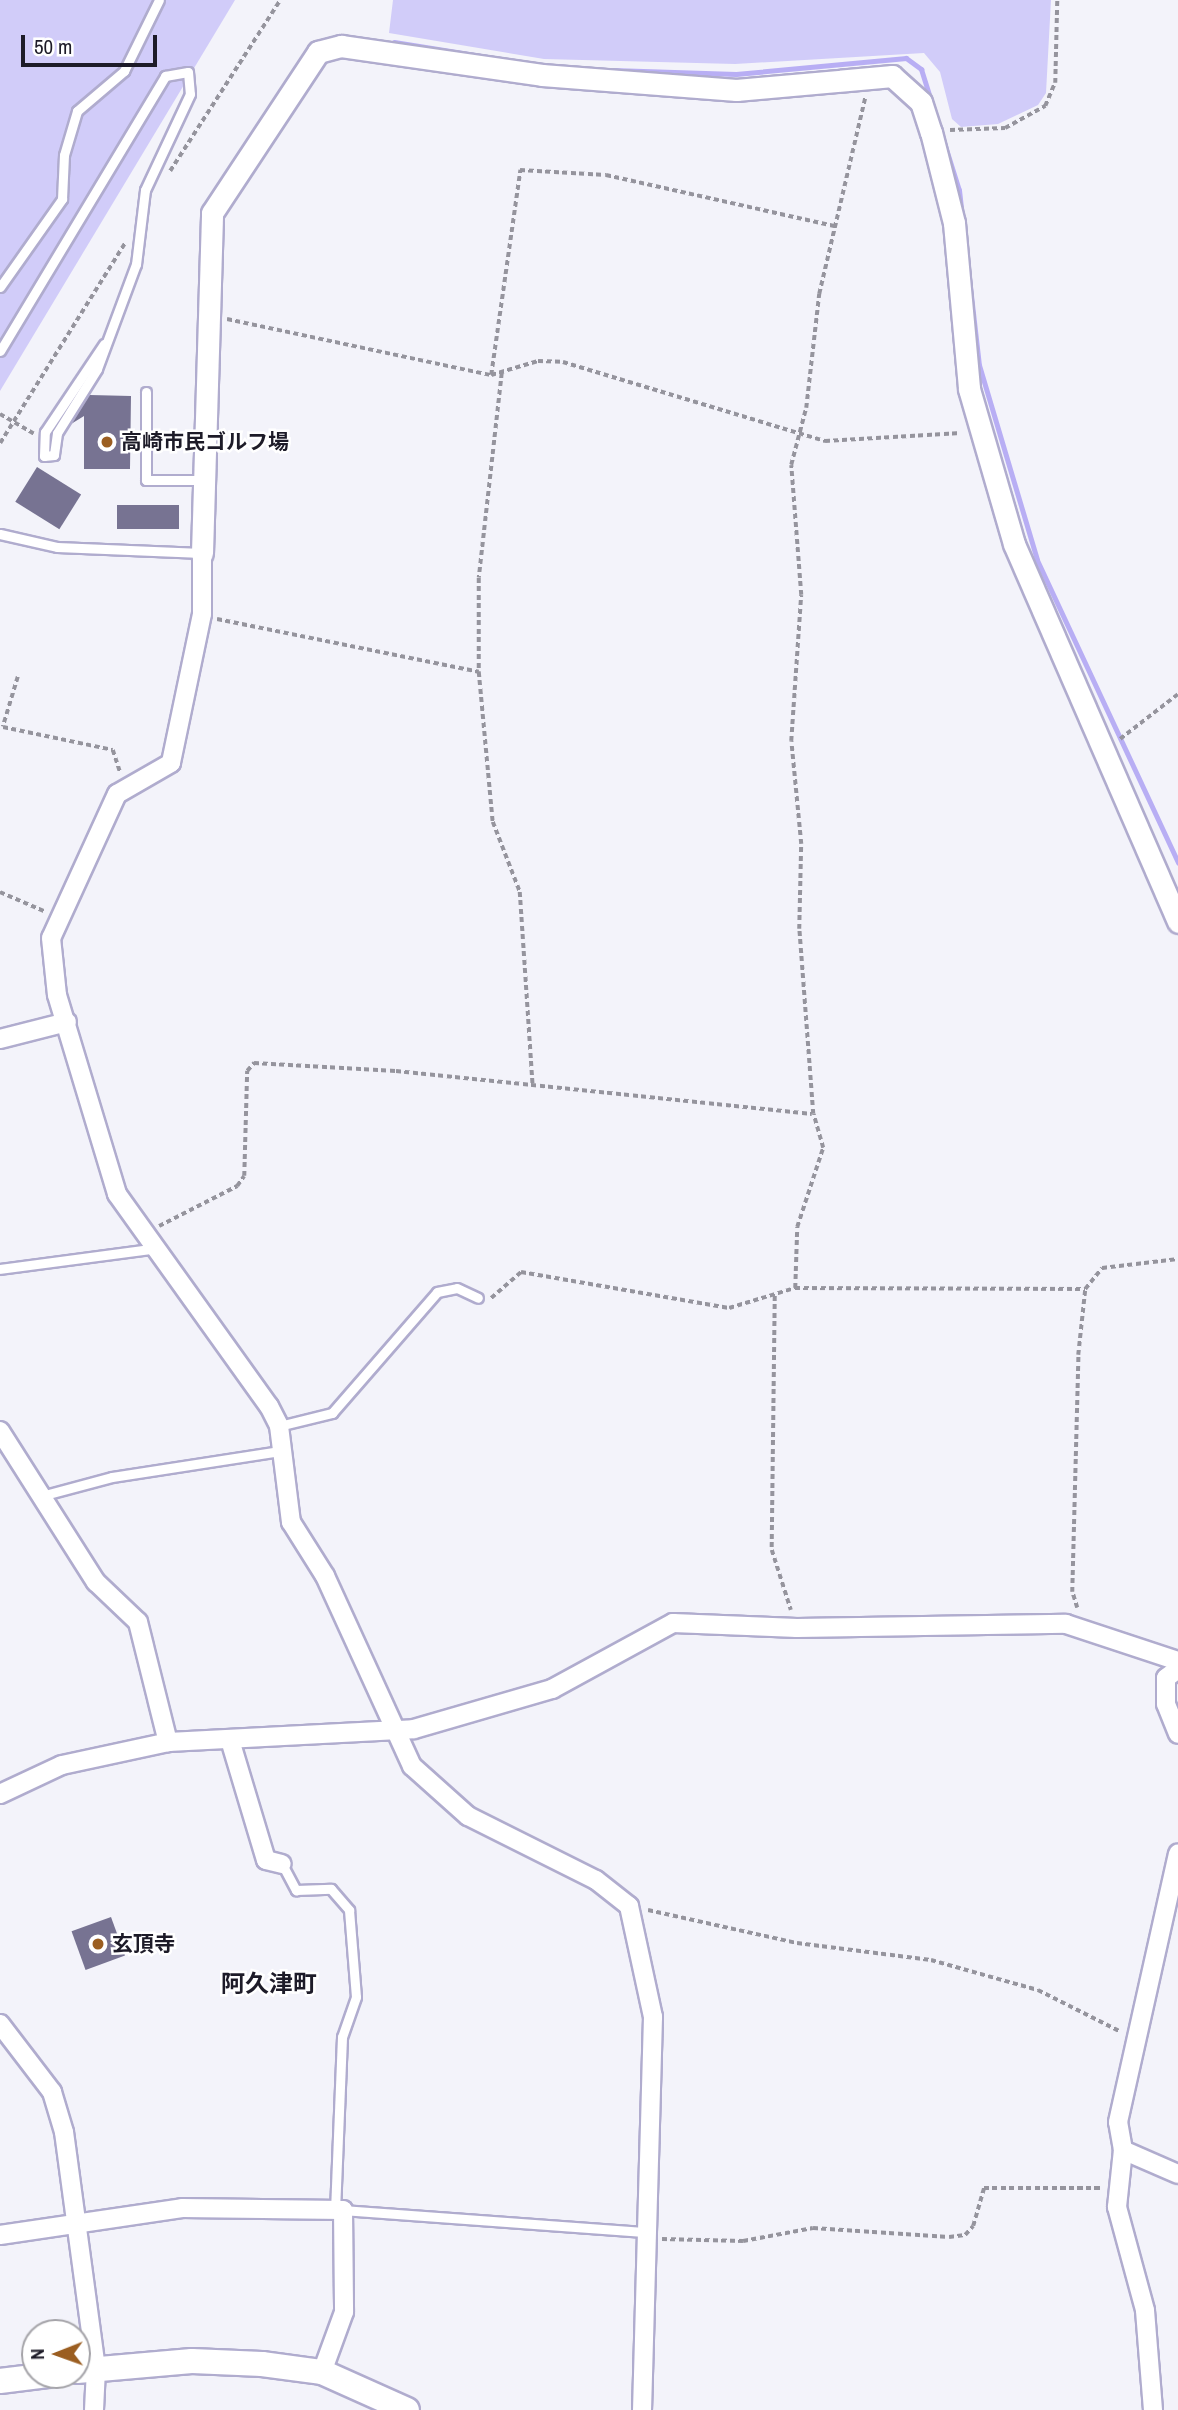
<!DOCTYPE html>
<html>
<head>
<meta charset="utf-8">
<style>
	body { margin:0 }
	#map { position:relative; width:1178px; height:2410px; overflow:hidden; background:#f3f3fa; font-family:"Archivo Narrow","Noto Sans JP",sans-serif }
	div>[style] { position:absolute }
	.green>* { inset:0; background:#d1ccf9 }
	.stream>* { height:5px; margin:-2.5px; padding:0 2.5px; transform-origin:2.5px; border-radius:2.5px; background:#b8aef4 }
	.building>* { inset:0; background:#777392; transform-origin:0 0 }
	.path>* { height:3.5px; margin-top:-1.75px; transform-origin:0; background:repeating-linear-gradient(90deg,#95949d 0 5px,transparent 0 8.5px) }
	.roads { filter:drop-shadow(2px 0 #b0acce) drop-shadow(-2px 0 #b0acce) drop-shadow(0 2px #b0acce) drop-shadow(0 -2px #b0acce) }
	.service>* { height:9px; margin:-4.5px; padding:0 4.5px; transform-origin:4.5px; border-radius:4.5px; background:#fff }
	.minor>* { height:18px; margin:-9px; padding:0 9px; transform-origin:9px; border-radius:9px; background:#fff }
	.tertiary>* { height:21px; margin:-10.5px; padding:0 10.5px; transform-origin:10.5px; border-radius:10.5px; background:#fff }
	.secondary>* { height:24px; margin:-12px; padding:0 12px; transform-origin:12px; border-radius:12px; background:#fff }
	.dots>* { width:19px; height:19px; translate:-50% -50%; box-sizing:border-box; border:4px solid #fff; border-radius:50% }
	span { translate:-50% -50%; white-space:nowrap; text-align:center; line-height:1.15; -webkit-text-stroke:5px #fff; paint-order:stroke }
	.poi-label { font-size:21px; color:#1d1b28; font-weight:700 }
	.left { translate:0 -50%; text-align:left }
	.quarter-label { font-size:24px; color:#1d1b28; font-weight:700 }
	.north { position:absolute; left:21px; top:2319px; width:70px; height:70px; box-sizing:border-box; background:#fff; border:2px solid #a5a4a9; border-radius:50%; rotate:269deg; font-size:19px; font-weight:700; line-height:28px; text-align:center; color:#1d1b28 }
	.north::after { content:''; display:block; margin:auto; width:24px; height:32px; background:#9b5e21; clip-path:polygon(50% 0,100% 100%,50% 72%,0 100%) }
	.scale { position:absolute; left:21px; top:35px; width:136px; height:32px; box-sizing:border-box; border:4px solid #1d1b28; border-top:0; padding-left:9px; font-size:21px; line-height:24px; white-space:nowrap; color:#1d1b28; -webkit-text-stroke:5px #fff; paint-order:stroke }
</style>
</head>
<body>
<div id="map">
	<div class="green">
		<i style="clip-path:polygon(0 0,235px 0,0 391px)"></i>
		<i style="clip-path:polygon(393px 0,1051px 0,1046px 93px,1038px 105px,998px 124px,961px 127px,952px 119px,940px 72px,924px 53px,735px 64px,544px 59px,389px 33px)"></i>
	</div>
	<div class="stream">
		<i style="left:394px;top:42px;width:101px;rotate:9.1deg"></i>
		<i style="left:612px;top:70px;width:124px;rotate:1.8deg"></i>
		<i style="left:736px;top:74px;width:171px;rotate:-5.4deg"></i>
		<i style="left:906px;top:58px;width:19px;rotate:36deg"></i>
		<i style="left:921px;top:69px;width:127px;rotate:72.6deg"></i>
		<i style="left:959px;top:190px;width:176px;rotate:83.5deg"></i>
		<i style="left:979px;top:365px;width:203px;rotate:73.4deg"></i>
		<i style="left:1037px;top:560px;width:334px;rotate:65deg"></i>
	</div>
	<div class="building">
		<i style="clip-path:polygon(73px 382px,90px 395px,131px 396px,130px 469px,84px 469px,84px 416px,63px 429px,48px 419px)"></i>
		<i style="left:37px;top:467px;width:52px;height:41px;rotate:32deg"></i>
		<i style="left:117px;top:505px;width:62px;height:24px"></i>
		<i style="left:111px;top:1917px;width:41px;height:42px;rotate:70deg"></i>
	</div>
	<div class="path">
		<i style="left:950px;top:130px;width:55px;rotate:-2.1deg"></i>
		<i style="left:1005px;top:128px;width:46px;rotate:-28.8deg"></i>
		<i style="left:1045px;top:106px;width:25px;rotate:-67deg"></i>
		<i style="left:1055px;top:83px;width:83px;rotate:-88.6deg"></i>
		<i style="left:170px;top:171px;width:203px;rotate:-57.2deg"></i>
		<i style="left:227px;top:319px;width:270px;rotate:12deg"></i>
		<i style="left:491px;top:375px;width:49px;rotate:-16.6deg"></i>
		<i style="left:538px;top:361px;width:25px;rotate:2deg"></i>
		<i style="left:563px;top:362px;width:274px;rotate:16.8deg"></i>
		<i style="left:825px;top:441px;width:136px;rotate:-3.4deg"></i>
		<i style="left:502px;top:373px;width:206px;rotate:96.4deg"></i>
		<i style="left:479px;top:578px;width:94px;rotate:90deg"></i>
		<i style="left:479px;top:672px;width:151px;rotate:84.7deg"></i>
		<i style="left:493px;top:822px;width:75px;rotate:68.9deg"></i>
		<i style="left:520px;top:892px;width:195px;rotate:86.2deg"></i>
		<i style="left:491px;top:375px;width:207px;rotate:-81.9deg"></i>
		<i style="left:520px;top:170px;width:86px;rotate:3.3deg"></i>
		<i style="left:606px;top:175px;width:235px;rotate:12.6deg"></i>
		<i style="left:0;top:414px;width:39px;rotate:30deg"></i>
		<i style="left:0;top:443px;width:236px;rotate:-58deg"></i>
		<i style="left:217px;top:619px;width:267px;rotate:11.4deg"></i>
		<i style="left:18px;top:677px;width:52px;rotate:106.7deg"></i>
		<i style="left:3px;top:727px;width:112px;rotate:11.8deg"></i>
		<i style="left:113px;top:750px;width:25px;rotate:72deg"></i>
		<i style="left:1120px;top:739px;width:73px;rotate:-37.8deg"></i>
		<i style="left:0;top:892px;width:50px;rotate:23.5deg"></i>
		<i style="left:159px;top:1226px;width:88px;rotate:-27.1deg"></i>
		<i style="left:237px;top:1186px;width:12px;rotate:-55deg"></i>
		<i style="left:244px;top:1176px;width:105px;rotate:-88.4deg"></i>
		<i style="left:247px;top:1071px;width:11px;rotate:-49deg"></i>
		<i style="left:254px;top:1063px;width:142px;rotate:3.2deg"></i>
		<i style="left:396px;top:1071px;width:418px;rotate:5.9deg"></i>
		<i style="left:795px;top:1288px;width:61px;rotate:-88.1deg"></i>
		<i style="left:797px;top:1227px;width:83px;rotate:-71.8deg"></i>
		<i style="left:823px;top:1148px;width:35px;rotate:-106deg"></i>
		<i style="left:813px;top:1114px;width:186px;rotate:-94.3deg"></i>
		<i style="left:799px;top:929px;width:85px;rotate:-88.7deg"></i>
		<i style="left:801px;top:844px;width:103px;rotate:-95.5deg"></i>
		<i style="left:791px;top:741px;width:146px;rotate:-86.1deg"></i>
		<i style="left:801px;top:595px;width:130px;rotate:-94.4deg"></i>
		<i style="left:791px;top:465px;width:59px;rotate:-75.3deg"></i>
		<i style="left:806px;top:408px;width:115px;rotate:-83.5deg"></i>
		<i style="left:819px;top:294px;width:201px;rotate:-76.8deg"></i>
		<i style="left:775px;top:1296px;width:254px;rotate:90.7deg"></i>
		<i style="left:772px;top:1550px;width:63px;rotate:72.4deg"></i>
		<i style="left:491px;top:1298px;width:40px;rotate:-41deg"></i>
		<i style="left:521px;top:1272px;width:211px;rotate:9.8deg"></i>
		<i style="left:729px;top:1308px;width:69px;rotate:-16.9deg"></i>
		<i style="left:795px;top:1288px;width:290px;rotate:0.2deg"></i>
		<i style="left:1077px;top:1608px;width:17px;rotate:-107deg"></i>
		<i style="left:1072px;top:1592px;width:237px;rotate:-88.5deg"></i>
		<i style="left:1078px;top:1355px;width:66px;rotate:-83.9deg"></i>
		<i style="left:1085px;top:1289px;width:27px;rotate:-51deg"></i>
		<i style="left:1102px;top:1268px;width:77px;rotate:-6.8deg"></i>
		<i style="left:648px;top:1910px;width:153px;rotate:12.5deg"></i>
		<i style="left:797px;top:1943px;width:135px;rotate:7.2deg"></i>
		<i style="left:931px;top:1960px;width:111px;rotate:15.7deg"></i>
		<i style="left:1038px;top:1990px;width:93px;rotate:26.8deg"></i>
		<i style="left:662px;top:2239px;width:81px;rotate:1.4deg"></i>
		<i style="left:743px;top:2241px;width:71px;rotate:-10.5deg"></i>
		<i style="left:813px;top:2228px;width:136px;rotate:3.8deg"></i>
		<i style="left:949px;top:2237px;width:16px;rotate:-7deg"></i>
		<i style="left:965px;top:2235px;width:12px;rotate:-48deg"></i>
		<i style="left:973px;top:2226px;width:40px;rotate:-74deg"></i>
		<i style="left:984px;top:2188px;width:117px"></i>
	</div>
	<div class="roads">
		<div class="service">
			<i style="left:0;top:287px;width:108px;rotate:-54.8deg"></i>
			<i style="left:62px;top:199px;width:44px;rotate:-87.4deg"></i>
			<i style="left:64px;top:155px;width:46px;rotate:-73.5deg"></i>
			<i style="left:77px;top:111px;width:62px;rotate:-40.4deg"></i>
			<i style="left:124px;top:71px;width:79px;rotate:-63.8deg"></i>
			<i style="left:0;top:351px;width:321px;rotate:-59deg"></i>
			<i style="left:165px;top:76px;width:23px;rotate:-10deg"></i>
			<i style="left:188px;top:72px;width:22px;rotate:85deg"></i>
			<i style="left:190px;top:94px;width:106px;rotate:115.1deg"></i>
			<i style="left:145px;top:190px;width:75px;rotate:96.9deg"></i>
			<i style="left:136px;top:264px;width:112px;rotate:110.4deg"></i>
			<i style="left:97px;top:369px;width:75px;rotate:122deg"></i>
			<i style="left:57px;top:433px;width:22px;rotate:98deg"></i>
			<i style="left:54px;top:455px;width:10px;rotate:174deg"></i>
			<i style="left:44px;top:456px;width:24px;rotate:-88deg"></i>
			<i style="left:45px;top:432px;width:106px;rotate:-56.2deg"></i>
			<i style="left:146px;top:392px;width:88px;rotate:90deg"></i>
			<i style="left:146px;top:480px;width:57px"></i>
			<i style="left:0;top:534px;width:58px;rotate:12.8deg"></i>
			<i style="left:57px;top:547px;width:145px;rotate:2.4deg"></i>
			<i style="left:0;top:1269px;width:151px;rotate:-7.6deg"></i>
			<i style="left:279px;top:1426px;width:55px;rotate:-13.8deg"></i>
			<i style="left:332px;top:1413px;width:160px;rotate:-49deg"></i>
			<i style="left:437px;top:1292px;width:20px;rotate:-11deg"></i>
			<i style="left:457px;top:1288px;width:23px;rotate:25deg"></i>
			<i style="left:41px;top:1496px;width:73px;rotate:-15deg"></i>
			<i style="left:112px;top:1477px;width:170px;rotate:-8.8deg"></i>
			<i style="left:282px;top:1864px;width:30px;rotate:62deg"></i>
			<i style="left:296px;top:1890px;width:35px;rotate:-2deg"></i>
			<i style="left:331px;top:1889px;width:28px;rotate:49deg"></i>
			<i style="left:349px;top:1910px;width:87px;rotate:85.4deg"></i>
			<i style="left:356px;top:1997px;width:42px;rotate:109.3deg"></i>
			<i style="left:342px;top:2037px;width:173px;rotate:92.3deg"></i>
			<i style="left:343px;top:2210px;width:304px;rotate:4.2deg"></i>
		</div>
		<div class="minor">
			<i style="left:202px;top:553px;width:61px;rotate:90deg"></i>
			<i style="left:202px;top:614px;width:152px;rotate:101.8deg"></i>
			<i style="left:171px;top:763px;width:62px;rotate:150.1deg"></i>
			<i style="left:117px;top:794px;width:158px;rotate:114.6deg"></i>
			<i style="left:51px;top:938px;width:57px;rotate:84deg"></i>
			<i style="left:57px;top:995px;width:208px;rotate:73.2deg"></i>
			<i style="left:117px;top:1194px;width:261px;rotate:54.4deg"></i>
			<i style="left:269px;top:1406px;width:22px;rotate:63deg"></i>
			<i style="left:279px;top:1426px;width:97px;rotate:82.9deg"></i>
			<i style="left:291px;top:1522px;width:64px;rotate:57.8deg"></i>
			<i style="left:325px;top:1576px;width:209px;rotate:65.4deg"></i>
			<i style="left:412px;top:1766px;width:75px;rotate:41.8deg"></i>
			<i style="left:468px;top:1816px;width:143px;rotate:26.6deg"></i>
			<i style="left:596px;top:1880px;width:42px;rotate:38.2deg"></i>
			<i style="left:629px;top:1906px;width:114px;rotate:77.8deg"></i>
			<i style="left:653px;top:2017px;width:393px;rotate:91.6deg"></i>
			<i style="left:0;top:1039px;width:69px;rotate:-14.2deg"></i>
			<i style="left:0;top:1431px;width:179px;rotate:57.6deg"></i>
			<i style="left:96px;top:1582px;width:58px;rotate:43.6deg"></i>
			<i style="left:138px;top:1622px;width:124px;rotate:76deg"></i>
			<i style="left:1178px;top:1669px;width:15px;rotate:143deg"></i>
			<i style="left:1166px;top:1678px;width:26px;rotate:90deg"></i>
			<i style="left:1166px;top:1704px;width:32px;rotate:68deg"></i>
			<i style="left:230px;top:1740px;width:125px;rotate:73.3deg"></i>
			<i style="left:266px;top:1860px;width:16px;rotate:14deg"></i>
			<i style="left:0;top:1794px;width:68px;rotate:-25.1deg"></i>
			<i style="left:62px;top:1765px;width:108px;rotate:-12.2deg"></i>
			<i style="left:168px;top:1742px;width:246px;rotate:-3deg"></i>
			<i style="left:414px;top:1729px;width:144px;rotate:-16.2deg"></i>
			<i style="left:552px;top:1689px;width:138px;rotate:-28.6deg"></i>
			<i style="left:673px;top:1623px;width:124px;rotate:2.3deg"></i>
			<i style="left:797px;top:1628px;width:269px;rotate:-0.9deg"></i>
			<i style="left:1066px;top:1624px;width:118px;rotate:18.3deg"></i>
			<i style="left:0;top:2024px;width:86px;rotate:52.6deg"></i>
			<i style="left:52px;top:2092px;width:42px;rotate:73.3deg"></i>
			<i style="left:64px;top:2132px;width:239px;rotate:82.3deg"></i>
			<i style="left:96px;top:2369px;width:41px;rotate:92.8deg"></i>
			<i style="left:1123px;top:2150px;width:60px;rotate:23.6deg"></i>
			<i style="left:0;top:2235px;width:184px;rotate:-8.4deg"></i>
			<i style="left:182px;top:2208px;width:161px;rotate:0.7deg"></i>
			<i style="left:343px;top:2210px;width:102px;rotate:89.4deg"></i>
			<i style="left:344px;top:2312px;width:64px;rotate:110.1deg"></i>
			<i style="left:1153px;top:2410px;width:100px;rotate:-94.6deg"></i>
			<i style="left:1145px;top:2310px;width:107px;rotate:-105.2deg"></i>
			<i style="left:1117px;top:2207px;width:57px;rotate:-84deg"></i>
			<i style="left:1123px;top:2150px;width:28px;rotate:-100deg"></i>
			<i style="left:1118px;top:2122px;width:275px;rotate:-77.4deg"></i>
		</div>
		<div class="tertiary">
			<i style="left:202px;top:553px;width:340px;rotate:-88.3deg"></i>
			<i style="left:212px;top:213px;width:193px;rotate:-56.6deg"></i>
			<i style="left:318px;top:52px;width:24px;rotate:-15deg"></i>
			<i style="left:341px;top:46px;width:203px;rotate:8.2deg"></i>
			<i style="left:542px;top:75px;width:195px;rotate:4.4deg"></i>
			<i style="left:736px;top:90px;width:157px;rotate:-5.1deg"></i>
			<i style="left:892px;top:76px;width:39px;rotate:42deg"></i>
			<i style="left:921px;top:102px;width:32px;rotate:72deg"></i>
			<i style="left:931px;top:132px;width:94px;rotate:75.8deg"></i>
			<i style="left:954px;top:223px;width:167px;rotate:84.8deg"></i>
			<i style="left:969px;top:389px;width:161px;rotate:73.8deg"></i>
			<i style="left:1014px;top:544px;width:412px;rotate:66.5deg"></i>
		</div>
		<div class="secondary">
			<i style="left:77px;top:2371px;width:115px;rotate:-5deg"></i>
			<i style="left:192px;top:2361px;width:70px;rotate:2.5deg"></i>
			<i style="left:262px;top:2364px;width:61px;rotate:7.6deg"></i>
			<i style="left:322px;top:2372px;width:93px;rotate:24.1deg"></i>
			<i style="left:0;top:2381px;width:48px;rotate:-7.1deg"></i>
		</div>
	</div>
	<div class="dots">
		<i style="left:107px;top:442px;background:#9b5e21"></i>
		<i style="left:98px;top:1944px;background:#9b5e21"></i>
	</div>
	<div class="poi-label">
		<span class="left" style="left:121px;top:442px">高崎市民ゴルフ場</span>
		<span class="left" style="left:112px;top:1944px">玄頂寺</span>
	</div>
	<div class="quarter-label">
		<span style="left:269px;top:1984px">阿久津町</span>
	</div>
	<div class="north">N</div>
	<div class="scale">50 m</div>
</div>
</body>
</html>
